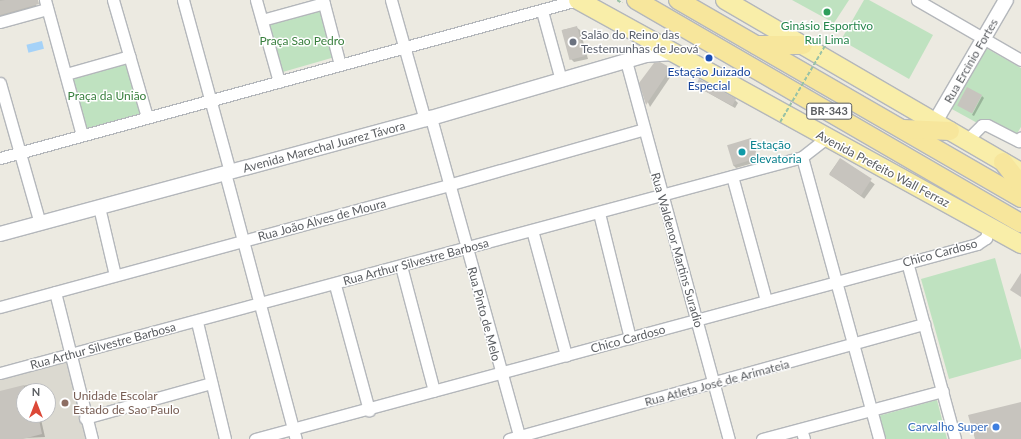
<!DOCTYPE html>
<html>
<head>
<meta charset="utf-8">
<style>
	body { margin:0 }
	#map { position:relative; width:1021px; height:439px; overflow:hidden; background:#eceae1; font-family:Lato,sans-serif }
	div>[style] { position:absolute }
	.education>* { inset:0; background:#dbd9d0 }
	.green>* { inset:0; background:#bfe2c0; transform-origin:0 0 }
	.water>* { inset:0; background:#a5d2f8; transform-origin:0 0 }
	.shadow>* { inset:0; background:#0003; transform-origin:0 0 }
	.building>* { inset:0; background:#c7c4be; transform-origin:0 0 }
	.path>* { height:1.5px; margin-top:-0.75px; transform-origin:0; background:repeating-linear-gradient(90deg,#99c2a6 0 4px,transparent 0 6px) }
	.roads { filter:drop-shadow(1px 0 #b4b7bb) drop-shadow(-1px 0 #b4b7bb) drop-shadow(0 1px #b4b7bb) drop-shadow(0 -1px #b4b7bb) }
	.minor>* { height:11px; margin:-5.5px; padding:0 5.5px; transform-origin:5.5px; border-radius:5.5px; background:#fff }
	.tertiary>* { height:14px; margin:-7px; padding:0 7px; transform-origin:7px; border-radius:7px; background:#fff }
	.primary>* { height:18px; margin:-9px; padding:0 9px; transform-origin:9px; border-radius:9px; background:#f9eea9 }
	.trunk>* { height:18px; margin:-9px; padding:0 9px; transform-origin:9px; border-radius:9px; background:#f7e69c }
	.path-bridge>* { height:1.5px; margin-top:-0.75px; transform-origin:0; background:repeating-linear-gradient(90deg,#99c2a6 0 4px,transparent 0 6px) }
	.dots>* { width:11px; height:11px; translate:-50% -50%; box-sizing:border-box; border:2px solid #fff; border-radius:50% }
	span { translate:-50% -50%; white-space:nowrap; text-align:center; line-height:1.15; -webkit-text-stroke:3px #fff; paint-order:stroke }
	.shield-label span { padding:1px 3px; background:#fff; border:1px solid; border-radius:3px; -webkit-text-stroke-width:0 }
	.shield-label { font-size:11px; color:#5a5d61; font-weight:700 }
	.leisure-label { font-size:12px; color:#27864d }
	.worship-label { font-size:12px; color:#5b616d }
	.left { translate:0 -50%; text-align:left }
	.park-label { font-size:12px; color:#3a803f }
	.street-label { font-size:12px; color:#5a5d61 }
	.transit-label { font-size:12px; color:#164399 }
	.culture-label { font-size:12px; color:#0d838f }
	.education-label { font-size:12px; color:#785e54 }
	.shop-label { font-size:12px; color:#366cbe }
	.right { translate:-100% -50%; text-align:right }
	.north { position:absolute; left:16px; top:383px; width:40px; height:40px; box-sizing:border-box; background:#fff; border:1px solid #bdbec0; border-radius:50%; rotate:0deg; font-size:11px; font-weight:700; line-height:16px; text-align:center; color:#5a5d61 }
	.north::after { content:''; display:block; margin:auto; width:14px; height:18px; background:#dc4837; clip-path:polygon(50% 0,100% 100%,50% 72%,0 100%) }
</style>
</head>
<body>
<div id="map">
	<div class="education">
		<i style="clip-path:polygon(evenodd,70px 354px,92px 439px,0 439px,0 373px,70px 354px,24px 391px,48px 391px,48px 415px,24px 415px,24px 391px)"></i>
	</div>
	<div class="green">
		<i style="clip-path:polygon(792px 0,849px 0,834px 23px)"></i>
		<i style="clip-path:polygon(864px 0,869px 0,933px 35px,909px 79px,841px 40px)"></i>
		<i style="left:321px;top:9px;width:50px;height:55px;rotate:74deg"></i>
		<i style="clip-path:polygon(986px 48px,1021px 68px,1021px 127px,1012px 142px,950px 108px)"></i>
		<i style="left:127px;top:60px;width:58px;height:58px;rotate:74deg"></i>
		<i style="clip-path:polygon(995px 258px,1021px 350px,1021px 359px,949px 379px,921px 279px)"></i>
		<i style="clip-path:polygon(937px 400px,947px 439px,884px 439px,878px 416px)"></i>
	</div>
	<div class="water">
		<i style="left:42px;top:41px;width:8px;height:16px;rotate:76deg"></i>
	</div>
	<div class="shadow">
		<i style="clip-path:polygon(0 0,35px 0,37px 9px,0 20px)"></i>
		<i style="clip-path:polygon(576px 27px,580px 30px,588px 59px,574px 62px,571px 59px,562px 30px)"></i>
		<i style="clip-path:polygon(660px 64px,673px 73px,650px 107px,640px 84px)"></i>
		<i style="clip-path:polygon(696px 86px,735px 100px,738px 103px,735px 108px)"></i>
		<i style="clip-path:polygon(982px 96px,984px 98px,974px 116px,972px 115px)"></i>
		<i style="clip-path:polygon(750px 139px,760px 161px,736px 168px,733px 165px)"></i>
		<i style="left:840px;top:159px;width:43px;height:18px;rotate:36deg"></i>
		<i style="clip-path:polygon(31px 384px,35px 391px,24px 391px,24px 415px,40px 415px,45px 437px,0 439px,0 392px)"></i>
	</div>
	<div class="building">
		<i style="clip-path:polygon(5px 0,38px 0,39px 4px,0 15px,0 1px)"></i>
		<i style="left:577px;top:26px;width:31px;height:16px;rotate:75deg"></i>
		<i style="clip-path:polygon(660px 62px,671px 68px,646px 105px,639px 83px,654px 63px)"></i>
		<i style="left:699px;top:79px;width:42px;height:8px;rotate:28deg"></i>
		<i style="left:967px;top:87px;width:17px;height:21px;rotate:28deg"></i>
		<i style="left:751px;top:138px;width:21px;height:25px;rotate:73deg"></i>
		<i style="left:840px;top:158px;width:38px;height:20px;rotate:33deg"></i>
		<i style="clip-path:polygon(1021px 273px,1021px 297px,1010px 290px)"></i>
		<i style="clip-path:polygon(24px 385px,24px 415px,38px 415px,42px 434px,23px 439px,0 439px,0 391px)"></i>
		<i style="clip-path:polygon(1021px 402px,1021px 439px,975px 439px,968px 415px)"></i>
	</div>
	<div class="path">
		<i style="left:617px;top:0;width:6px;rotate:31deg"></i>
	</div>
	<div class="roads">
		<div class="minor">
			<i style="left:45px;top:0;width:140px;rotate:74.7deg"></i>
			<i style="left:113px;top:0;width:122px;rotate:73.8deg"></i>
			<i style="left:183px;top:0;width:178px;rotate:74.7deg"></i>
			<i style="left:256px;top:0;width:85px;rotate:74.3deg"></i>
			<i style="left:323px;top:0;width:67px;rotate:75.3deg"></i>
			<i style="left:391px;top:0;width:125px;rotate:74.2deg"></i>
			<i style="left:917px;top:0;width:120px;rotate:30deg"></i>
			<i style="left:542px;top:11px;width:72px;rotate:74.6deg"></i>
			<i style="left:262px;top:20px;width:64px;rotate:-15.3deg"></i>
			<i style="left:0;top:22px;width:49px;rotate:-15.5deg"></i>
			<i style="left:626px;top:61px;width:392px;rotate:74.8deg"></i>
			<i style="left:66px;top:74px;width:66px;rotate:-15.7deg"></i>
			<i style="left:0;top:83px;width:146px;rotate:74.1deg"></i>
			<i style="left:431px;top:118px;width:333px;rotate:74.5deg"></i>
			<i style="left:967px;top:140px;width:21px;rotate:-45deg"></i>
			<i style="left:982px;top:125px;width:5px"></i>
			<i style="left:987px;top:125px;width:36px;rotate:27deg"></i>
			<i style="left:1019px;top:141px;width:4px;rotate:-63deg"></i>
			<i style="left:802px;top:157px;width:292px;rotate:74.7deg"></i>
			<i style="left:0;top:158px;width:598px;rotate:-15.31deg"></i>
			<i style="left:225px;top:173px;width:275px;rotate:75.1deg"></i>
			<i style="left:732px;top:176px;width:129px;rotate:74.7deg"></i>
			<i style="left:99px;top:207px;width:70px;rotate:76.8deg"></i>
			<i style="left:599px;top:213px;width:129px;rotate:76.1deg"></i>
			<i style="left:532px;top:230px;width:130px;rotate:74.8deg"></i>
			<i style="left:907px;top:262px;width:183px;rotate:74.8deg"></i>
			<i style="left:401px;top:266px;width:129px;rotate:75.2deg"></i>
			<i style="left:335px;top:285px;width:130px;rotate:74.8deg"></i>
			<i style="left:55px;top:292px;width:152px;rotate:75.9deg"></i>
			<i style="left:0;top:307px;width:464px;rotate:-15.2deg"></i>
			<i style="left:448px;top:185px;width:204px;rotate:-15.9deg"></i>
			<i style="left:197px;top:322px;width:120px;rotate:76.5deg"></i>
			<i style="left:0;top:373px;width:831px;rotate:-15.07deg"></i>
			<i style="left:802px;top:157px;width:31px;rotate:-38deg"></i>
			<i style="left:85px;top:418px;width:131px;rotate:-15.5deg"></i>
			<i style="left:801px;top:429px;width:10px;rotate:73deg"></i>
			<i style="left:255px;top:439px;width:748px;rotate:-15.11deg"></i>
			<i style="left:977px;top:244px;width:11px;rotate:-34deg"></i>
			<i style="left:986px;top:238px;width:13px;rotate:-77deg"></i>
			<i style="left:509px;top:439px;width:431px;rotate:-15.5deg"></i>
			<i style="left:762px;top:439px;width:187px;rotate:-14.9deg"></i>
		</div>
		<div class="tertiary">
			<i style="left:935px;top:122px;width:141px;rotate:-59.8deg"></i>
			<i style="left:0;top:234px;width:446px;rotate:-15.1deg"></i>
			<i style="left:431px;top:118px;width:224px;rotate:-16.3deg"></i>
			<i style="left:646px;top:55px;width:27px;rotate:-4deg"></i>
		</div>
		<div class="primary">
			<i style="left:578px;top:0;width:506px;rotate:28.85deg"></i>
			<i style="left:725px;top:0;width:338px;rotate:30.2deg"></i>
		</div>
		<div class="trunk">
			<i style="left:636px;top:0;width:445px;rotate:30.1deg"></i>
			<i style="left:678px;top:0;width:396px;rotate:30deg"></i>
			<i style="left:756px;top:45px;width:47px"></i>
			<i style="left:903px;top:129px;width:47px;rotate:2.4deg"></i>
			<i style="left:1003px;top:162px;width:29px;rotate:52deg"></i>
		</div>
	</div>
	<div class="path-bridge">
		<i style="left:780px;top:122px;width:91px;rotate:-59.5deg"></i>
	</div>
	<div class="dots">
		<i style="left:827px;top:12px;background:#2e9e5b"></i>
		<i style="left:573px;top:42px;background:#6b7280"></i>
		<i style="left:709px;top:58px;background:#1a4fb4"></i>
		<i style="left:742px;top:152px;background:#0f9aa8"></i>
		<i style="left:65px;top:403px;background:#8d6e63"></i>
		<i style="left:996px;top:427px;background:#3f7fe0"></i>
	</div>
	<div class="shield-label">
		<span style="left:829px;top:111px">BR-343</span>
	</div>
	<div class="leisure-label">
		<span style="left:827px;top:33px">Ginásio Esportivo<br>Rui Lima</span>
	</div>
	<div class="worship-label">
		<span class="left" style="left:581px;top:42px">Salão do Reino das<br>Testemunhas de Jeová</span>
	</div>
	<div class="park-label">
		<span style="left:302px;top:41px">Praça Sao Pedro</span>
		<span style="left:107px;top:96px">Praça da União</span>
	</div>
	<div class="street-label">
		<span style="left:971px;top:61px;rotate:-60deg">Rua Ercínio Fortes</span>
		<span style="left:324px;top:147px;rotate:-15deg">Avenida Marechal Juarez Távora</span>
		<span style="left:883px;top:169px;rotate:28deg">Avenida Prefeito Wall Ferraz</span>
		<span style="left:322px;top:220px;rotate:-15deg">Rua João Alves de Moura</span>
		<span style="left:677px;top:250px;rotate:74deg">Rua Waldenor Martins Suradio</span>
		<span style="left:940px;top:253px;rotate:-15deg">Chico Cardoso</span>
		<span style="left:416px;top:262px;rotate:-15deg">Rua Arthur Silvestre Barbosa</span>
		<span style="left:484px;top:314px;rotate:75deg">Rua Pinto de Melo</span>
		<span style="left:628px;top:339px;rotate:-15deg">Chico Cardoso</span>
		<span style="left:103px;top:346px;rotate:-15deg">Rua Arthur Silvestre Barbosa</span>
		<span style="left:717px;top:383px;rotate:-15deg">Rua Atleta José de Arimateia</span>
	</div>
	<div class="transit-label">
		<span style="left:709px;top:79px">Estação Juizado<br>Especial</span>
	</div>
	<div class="culture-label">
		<span class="left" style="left:750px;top:152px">Estação<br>elevatoria</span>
	</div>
	<div class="education-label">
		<span class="left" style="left:73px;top:403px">Unidade Escolar<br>Estado de Sao Paulo</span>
	</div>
	<div class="shop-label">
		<span class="right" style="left:988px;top:427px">Carvalho Super</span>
	</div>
	<div class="north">N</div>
</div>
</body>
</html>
